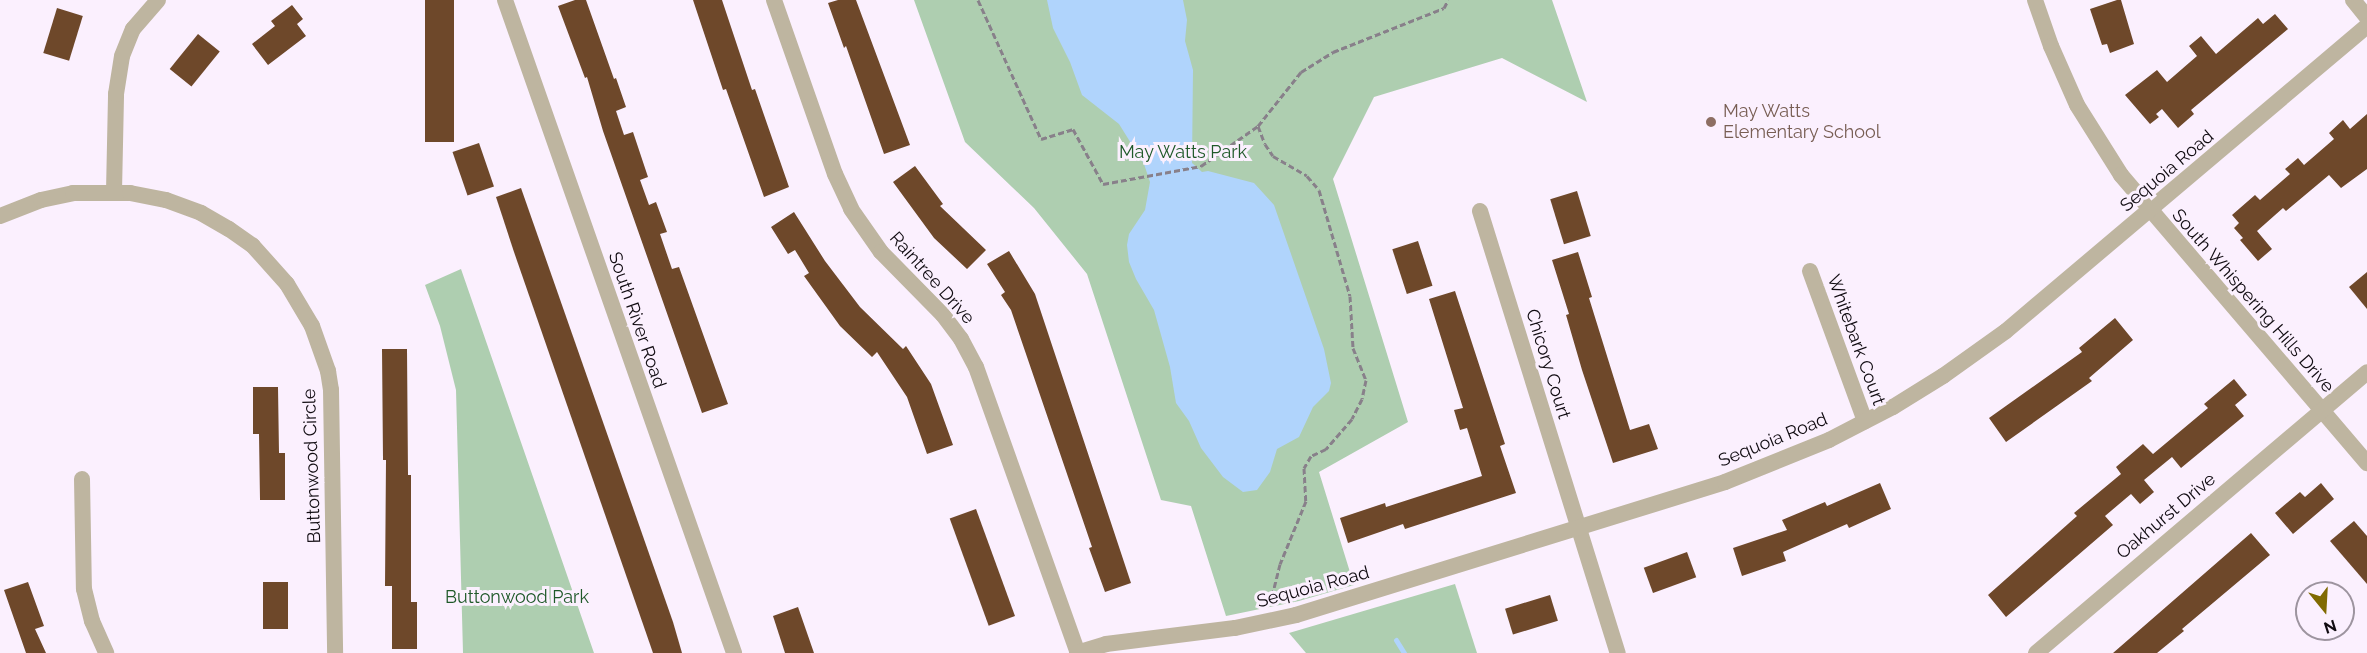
<!DOCTYPE html>
<html>
<head>
<meta charset="utf-8">
<style>
	body { margin:0 }
	#map { position:relative; width:2367px; height:653px; overflow:hidden; background:#fbf0fe; font-family:Raleway,sans-serif }
	div>[style] { position:absolute }
	.green>* { inset:0; background:#aeceb0 }
	.water>* { inset:0; background:#b0d4fc }
	.stream>* { height:5px; margin:-2.5px; padding:0 2.5px; transform-origin:2.5px; border-radius:2.5px; background:#b0d4fc }
	.building>* { inset:0; background:#6e482a; transform-origin:0 0 }
	.path>* { height:3px; margin-top:-1.5px; transform-origin:0; background:repeating-linear-gradient(90deg,#88808a 0 6px,transparent 0 9px) }
	.street>* { height:16px; margin:-8px; padding:0 8px; transform-origin:8px; border-radius:8px; background:#beb5a0 }
	.dots>* { width:16px; height:16px; translate:-50% -50%; box-sizing:border-box; border:3px solid #fbf0fe; border-radius:50% }
	span { translate:-50% -50%; white-space:nowrap; text-align:center; line-height:1.15; -webkit-text-stroke:6px #fbf0fe; paint-order:stroke }
	.education-label { font-size:18px; color:#785e54 }
	.left { translate:0 -50%; text-align:left }
	.park-label { font-size:18px; color:#1f5929 }
	.street-label { font-size:18px; color:#100b11 }
	.north { position:absolute; left:2295px; top:581px; width:60px; height:60px; box-sizing:border-box; background:#fbf0fe; border:2px solid #9d949f; border-radius:50%; rotate:162deg; font-size:16px; font-weight:700; line-height:24px; text-align:center; color:#100b11 }
	.north::after { content:''; display:block; margin:auto; width:21px; height:27px; background:#806a02; clip-path:polygon(50% 0,100% 100%,50% 72%,0 100%) }
</style>
</head>
<body>
<div id="map">
	<div class="green">
		<i style="clip-path:polygon(914px 0,1552px 0,1587px 102px,1502px 58px,1374px 97px,1333px 179px,1408px 422px,1319px 472px,1354px 585px,1299px 601px,1226px 616px,1191px 506px,1161px 500px,1087px 274px,1034px 208px,965px 142px)"></i>
		<i style="clip-path:polygon(461px 269px,594px 653px,463px 653px,456px 390px,440px 326px,425px 285px)"></i>
		<i style="clip-path:polygon(1455px 584px,1477px 653px,1306px 653px,1289px 633px)"></i>
	</div>
	<div class="water">
		<i style="clip-path:polygon(1047px 0,1183px 0,1187px 20px,1185px 41px,1193px 70px,1192px 163px,1202px 172px,1208px 171px,1254px 183px,1274px 205px,1324px 349px,1331px 383px,1329px 391px,1313px 407px,1299px 437px,1277px 449px,1270px 472px,1257px 490px,1243px 492px,1223px 477px,1201px 448px,1189px 421px,1176px 403px,1170px 367px,1154px 310px,1136px 279px,1129px 262px,1127px 245px,1129px 234px,1145px 210px,1150px 182px,1144px 164px,1119px 124px,1082px 95px,1070px 62px,1053px 28px)"></i>
	</div>
	<div class="stream">
		<i style="left:1396px;top:640px;width:15px;rotate:58deg"></i>
	</div>
	<div class="building">
		<i style="left:425px;top:0;width:29px;height:142px"></i>
		<i style="clip-path:polygon(575px 0,586px 0,614px 79px,616px 78px,626px 107px,616px 111px,624px 135px,633px 132px,648px 177px,640px 180px,649px 205px,656px 202px,667px 232px,660px 234px,672px 269px,679px 267px,728px 404px,702px 413px,603px 131px,587px 77px,585px 78px,558px 6px)"></i>
		<i style="clip-path:polygon(693px 0,722px 0,752px 90px,755px 89px,789px 187px,764px 197px,726px 89px,723px 90px)"></i>
		<i style="clip-path:polygon(838px 0,856px 0,910px 145px,884px 154px,846px 46px,844px 48px,828px 3px)"></i>
		<i style="clip-path:polygon(2117px 0,2121px 0,2134px 44px,2110px 53px,2107px 44px,2102px 45px,2090px 9px)"></i>
		<i style="clip-path:polygon(292px 5px,303px 19px,297px 24px,306px 36px,268px 65px,252px 44px,275px 26px,271px 21px)"></i>
		<i style="left:57px;top:8px;width:27px;height:47px;rotate:17deg"></i>
		<i style="clip-path:polygon(2275px 14px,2288px 29px,2191px 110px,2194px 114px,2178px 128px,2162px 109px,2156px 114px,2159px 117px,2150px 124px,2125px 95px,2157px 70px,2167px 82px,2197px 56px,2189px 46px,2201px 36px,2216px 54px,2258px 18px,2263px 24px)"></i>
		<i style="left:198px;top:34px;width:28px;height:45px;rotate:39deg"></i>
		<i style="clip-path:polygon(2367px 114px,2367px 169px,2341px 188px,2329px 175px,2286px 211px,2283px 208px,2257px 231px,2272px 249px,2258px 261px,2240px 240px,2243px 238px,2234px 228px,2239px 223px,2232px 215px,2255px 195px,2260px 200px,2290px 174px,2285px 169px,2298px 158px,2304px 165px,2334px 139px,2329px 133px,2343px 120px,2350px 129px)"></i>
		<i style="left:479px;top:143px;width:46px;height:28px;rotate:71deg"></i>
		<i style="clip-path:polygon(915px 166px,943px 204px,940px 206px,986px 250px,967px 269px,934px 238px,893px 182px)"></i>
		<i style="clip-path:polygon(521px 188px,673px 622px,682px 653px,653px 653px,514px 252px,496px 197px)"></i>
		<i style="left:1577px;top:191px;width:47px;height:28px;rotate:73deg"></i>
		<i style="clip-path:polygon(794px 212px,825px 261px,860px 307px,903px 349px,906px 346px,931px 384px,953px 445px,927px 454px,907px 397px,877px 352px,872px 357px,840px 326px,804px 276px,809px 273px,795px 250px,788px 254px,771px 227px)"></i>
		<i style="left:1418px;top:241px;width:47px;height:27px;rotate:72deg"></i>
		<i style="clip-path:polygon(1009px 251px,1035px 294px,1131px 583px,1105px 592px,1089px 548px,1092px 547px,1011px 310px,1001px 295px,1005px 292px,987px 264px)"></i>
		<i style="clip-path:polygon(1578px 252px,1592px 297px,1589px 298px,1630px 430px,1649px 424px,1658px 449px,1613px 463px,1582px 370px,1566px 315px,1569px 314px,1552px 260px)"></i>
		<i style="clip-path:polygon(2367px 272px,2367px 309px,2349px 287px)"></i>
		<i style="clip-path:polygon(1455px 291px,1505px 444px,1500px 446px,1516px 493px,1405px 529px,1403px 524px,1348px 543px,1340px 518px,1385px 503px,1386px 507px,1482px 476px,1467px 428px,1460px 430px,1454px 410px,1463px 408px,1429px 299px)"></i>
		<i style="clip-path:polygon(2115px 318px,2133px 340px,2089px 378px,2092px 381px,2006px 442px,1989px 418px,2082px 352px,2079px 348px)"></i>
		<i style="clip-path:polygon(382px 349px,407px 349px,408px 475px,411px 475px,411px 602px,417px 602px,417px 649px,392px 649px,392px 586px,385px 586px,386px 460px,383px 460px)"></i>
		<i style="clip-path:polygon(2234px 379px,2247px 395px,2235px 405px,2244px 416px,2181px 468px,2172px 457px,2144px 480px,2154px 492px,2140px 504px,2131px 494px,2105px 516px,2113px 525px,2006px 617px,1988px 595px,2077px 516px,2074px 513px,2121px 474px,2116px 467px,2143px 444px,2153px 454px,2208px 408px,2204px 404px)"></i>
		<i style="clip-path:polygon(253px 387px,278px 387px,279px 453px,285px 453px,285px 500px,260px 500px,259px 434px,253px 434px)"></i>
		<i style="clip-path:polygon(1880px 483px,1891px 509px,1849px 528px,1847px 524px,1783px 552px,1786px 561px,1742px 576px,1733px 548px,1787px 530px,1782px 520px,1825px 502px,1827px 506px)"></i>
		<i style="clip-path:polygon(2321px 483px,2334px 499px,2293px 534px,2275px 513px,2300px 492px,2305px 497px)"></i>
		<i style="left:976px;top:509px;width:114px;height:28px;rotate:70deg"></i>
		<i style="clip-path:polygon(2354px 521px,2367px 536px,2367px 584px,2330px 541px)"></i>
		<i style="clip-path:polygon(2251px 533px,2270px 555px,2182px 629px,2184px 631px,2157px 653px,2113px 653px)"></i>
		<i style="left:1687px;top:552px;width:27px;height:46px;rotate:70deg"></i>
		<i style="clip-path:polygon(28px 582px,44px 626px,35px 629px,46px 653px,26px 653px,4px 590px)"></i>
		<i style="left:263px;top:582px;width:25px;height:47px"></i>
		<i style="left:1550px;top:595px;width:27px;height:47px;rotate:73deg"></i>
		<i style="clip-path:polygon(798px 607px,814px 653px,785px 653px,773px 616px)"></i>
	</div>
	<div class="path">
		<i style="left:978px;top:0;width:153px;rotate:65.6deg"></i>
		<i style="left:1041px;top:139px;width:34px;rotate:-17deg"></i>
		<i style="left:1073px;top:129px;width:63px;rotate:61.4deg"></i>
		<i style="left:1103px;top:184px;width:100px;rotate:-10.4deg"></i>
		<i style="left:1201px;top:166px;width:70px;rotate:-35.1deg"></i>
		<i style="left:1258px;top:126px;width:69px;rotate:-51.5deg"></i>
		<i style="left:1301px;top:72px;width:38px;rotate:-32deg"></i>
		<i style="left:1333px;top:52px;width:119px;rotate:-21.6deg"></i>
		<i style="left:1444px;top:8px;width:9px;rotate:-63deg"></i>
		<i style="left:1258px;top:126px;width:19px;rotate:69deg"></i>
		<i style="left:1265px;top:144px;width:14px;rotate:56deg"></i>
		<i style="left:1273px;top:156px;width:39px;rotate:30deg"></i>
		<i style="left:1307px;top:176px;width:18px;rotate:49deg"></i>
		<i style="left:1319px;top:190px;width:110px;rotate:73.7deg"></i>
		<i style="left:1350px;top:296px;width:52px;rotate:86.7deg"></i>
		<i style="left:1353px;top:348px;width:35px;rotate:68deg"></i>
		<i style="left:1366px;top:380px;width:19px;rotate:102deg"></i>
		<i style="left:1362px;top:399px;width:22px;rotate:117deg"></i>
		<i style="left:1352px;top:419px;width:40px;rotate:131deg"></i>
		<i style="left:1326px;top:449px;width:17px;rotate:155deg"></i>
		<i style="left:1311px;top:456px;width:14px;rotate:120deg"></i>
		<i style="left:1304px;top:468px;width:33px;rotate:87deg"></i>
		<i style="left:1306px;top:501px;width:68px;rotate:112.4deg"></i>
		<i style="left:1280px;top:564px;width:32px;rotate:104deg"></i>
	</div>
	<div class="street">
		<i style="left:505px;top:0;width:692px;rotate:70.67deg"></i>
		<i style="left:774px;top:0;width:184px;rotate:70.7deg"></i>
		<i style="left:835px;top:174px;width:38px;rotate:65deg"></i>
		<i style="left:851px;top:209px;width:52px;rotate:55.1deg"></i>
		<i style="left:881px;top:252px;width:88px;rotate:45.5deg"></i>
		<i style="left:943px;top:315px;width:30px;rotate:53deg"></i>
		<i style="left:961px;top:339px;width:32px;rotate:62deg"></i>
		<i style="left:976px;top:367px;width:304px;rotate:70.4deg"></i>
		<i style="left:2035px;top:0;width:49px;rotate:70.8deg"></i>
		<i style="left:2051px;top:46px;width:64px;rotate:66.2deg"></i>
		<i style="left:2077px;top:105px;width:83px;rotate:57.8deg"></i>
		<i style="left:2121px;top:175px;width:379px;rotate:49.5deg"></i>
		<i style="left:2353px;top:0;width:22px;rotate:51deg"></i>
		<i style="left:114px;top:192px;width:98px;rotate:-88.8deg"></i>
		<i style="left:116px;top:94px;width:38px;rotate:-81deg"></i>
		<i style="left:122px;top:56px;width:29px;rotate:-68deg"></i>
		<i style="left:133px;top:29px;width:38px;rotate:-49deg"></i>
		<i style="left:1480px;top:211px;width:463px;rotate:72.7deg"></i>
		<i style="left:0;top:216px;width:44px;rotate:-21.3deg"></i>
		<i style="left:41px;top:200px;width:33px;rotate:-12deg"></i>
		<i style="left:73px;top:193px;width:57px"></i>
		<i style="left:130px;top:193px;width:37px;rotate:11deg"></i>
		<i style="left:166px;top:200px;width:37px;rotate:20deg"></i>
		<i style="left:201px;top:213px;width:32px;rotate:30deg"></i>
		<i style="left:229px;top:229px;width:29px;rotate:35deg"></i>
		<i style="left:253px;top:246px;width:51px;rotate:48.2deg"></i>
		<i style="left:287px;top:284px;width:49px;rotate:59.2deg"></i>
		<i style="left:312px;top:326px;width:48px;rotate:70.4deg"></i>
		<i style="left:328px;top:371px;width:19px;rotate:81deg"></i>
		<i style="left:331px;top:390px;width:263px;rotate:89.1deg"></i>
		<i style="left:1810px;top:271px;width:160px;rotate:69.9deg"></i>
		<i style="left:82px;top:479px;width:110px;rotate:89deg"></i>
		<i style="left:84px;top:589px;width:33px;rotate:76deg"></i>
		<i style="left:92px;top:621px;width:35px;rotate:66deg"></i>
		<i style="left:1077px;top:653px;width:30px;rotate:-17deg"></i>
		<i style="left:1106px;top:644px;width:130px;rotate:-7.1deg"></i>
		<i style="left:1235px;top:628px;width:62px;rotate:-12deg"></i>
		<i style="left:1296px;top:615px;width:449px;rotate:-17.2deg"></i>
		<i style="left:1725px;top:482px;width:112px;rotate:-22deg"></i>
		<i style="left:1829px;top:440px;width:72px;rotate:-27.3deg"></i>
		<i style="left:1893px;top:407px;width:59px;rotate:-31.8deg"></i>
		<i style="left:1943px;top:376px;width:77px;rotate:-35.5deg"></i>
		<i style="left:2006px;top:331px;width:473px;rotate:-40.2deg"></i>
		<i style="left:2036px;top:653px;width:434px;rotate:-40.3deg"></i>
	</div>
	<div class="dots">
		<i style="left:1711px;top:122px;background:#8d6e63"></i>
	</div>
	<div class="education-label">
		<span class="left" style="left:1723px;top:122px">May Watts<br>Elementary School</span>
	</div>
	<div class="park-label">
		<span style="left:1183px;top:152px">May Watts Park</span>
		<span style="left:517px;top:597px">Buttonwood Park</span>
	</div>
	<div class="street-label">
		<span style="left:2167px;top:171px;rotate:-40deg">Sequoia Road</span>
		<span style="left:932px;top:278px;rotate:48deg">Raintree Drive</span>
		<span style="left:2253px;top:301px;rotate:49deg">South Whispering Hills Drive</span>
		<span style="left:637px;top:320px;rotate:71deg">South River Road</span>
		<span style="left:1856px;top:340px;rotate:70deg">Whitebark Court</span>
		<span style="left:1548px;top:364px;rotate:73deg">Chicory Court</span>
		<span style="left:1773px;top:440px;rotate:-22deg">Sequoia Road</span>
		<span style="left:312px;top:466px;rotate:-92deg">Buttonwood Circle</span>
		<span style="left:2166px;top:516px;rotate:-40deg">Oakhurst Drive</span>
		<span style="left:1313px;top:587px;rotate:-15deg">Sequoia Road</span>
	</div>
	<div class="north">N</div>
</div>
</body>
</html>
